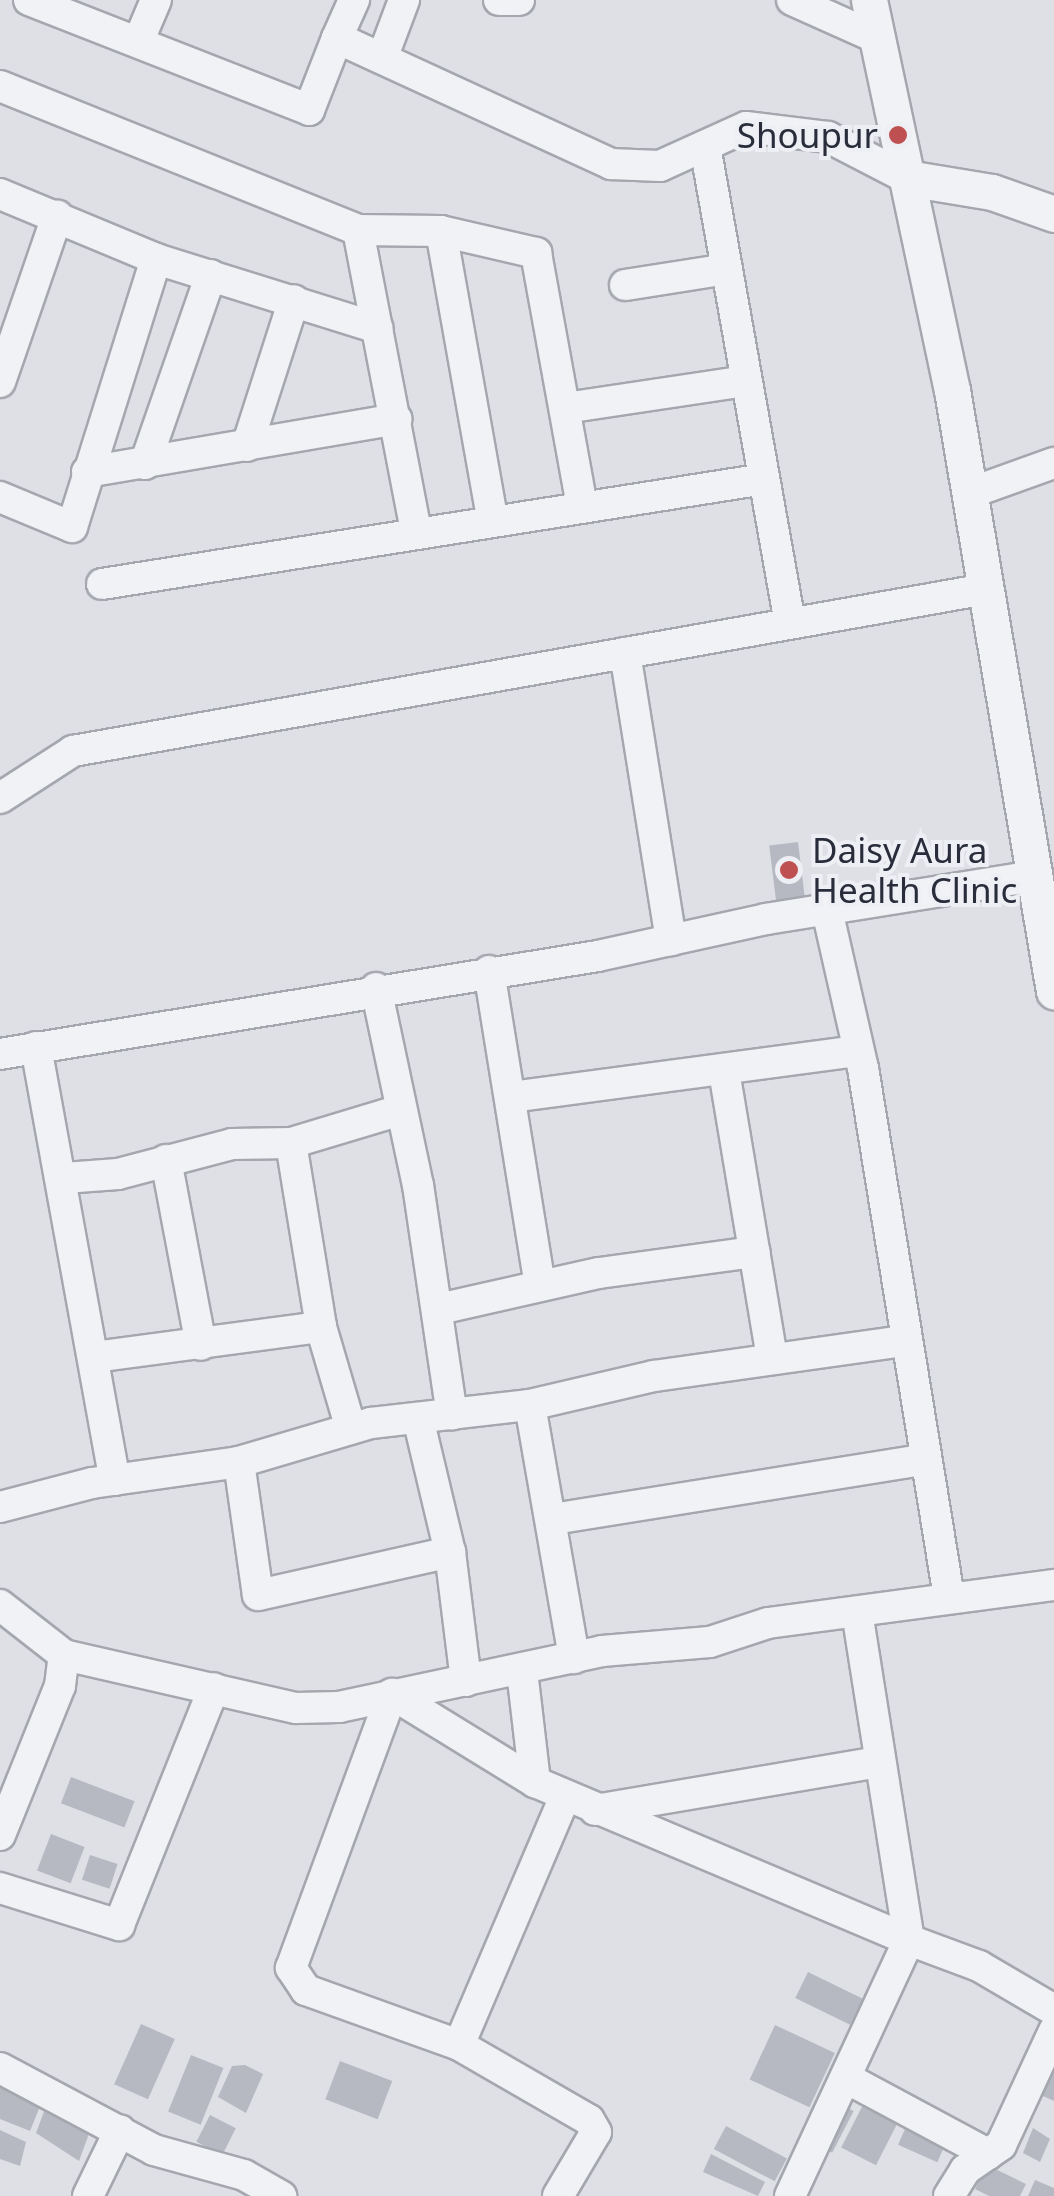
<!DOCTYPE html>
<html>
<head>
<meta charset="utf-8">
<style>
	body { margin:0 }
	#map { position:relative; width:1054px; height:2196px; overflow:hidden; background:#dfe0e6; font-family:"Noto Sans",sans-serif }
	div>[style] { position:absolute }
	.building>* { inset:0; background:#b6b9c2; transform-origin:0 0 }
	.roads { filter:drop-shadow(2px 0 #a5a7af) drop-shadow(-2px 0 #a5a7af) drop-shadow(0 2px #a5a7af) drop-shadow(0 -2px #a5a7af) }
	.minor>* { height:30px; margin:-15px; padding:0 15px; transform-origin:15px; border-radius:15px; background:#f1f2f5 }
	.tertiary>* { height:35px; margin:-17.5px; padding:0 17.5px; transform-origin:17.5px; border-radius:17.5px; background:#f1f2f5 }
	.dots>* { width:28px; height:28px; translate:-50% -50%; box-sizing:border-box; border:5px solid #eeeff4; border-radius:50% }
	span { translate:-50% -50%; white-space:nowrap; text-align:center; line-height:1.15; -webkit-text-stroke:8px #eeeff4; paint-order:stroke }
	.poi-label { font-size:35px; color:#292d3b }
	.right { translate:-100% -50%; text-align:right }
	.left { translate:0 -50%; text-align:left }
</style>
</head>
<body>
<div id="map">
	<div class="building">
		<i style="left:798px;top:842px;width:63px;height:29px;rotate:83deg"></i>
		<i style="left:71px;top:1777px;width:68px;height:28px;rotate:21deg"></i>
		<i style="left:51px;top:1834px;width:36px;height:39px;rotate:21deg"></i>
		<i style="left:90px;top:1855px;width:29px;height:26px;rotate:18deg"></i>
		<i style="left:808px;top:1972px;width:61px;height:29px;rotate:26deg"></i>
		<i style="left:141px;top:2024px;width:37px;height:66px;rotate:24deg"></i>
		<i style="left:775px;top:2025px;width:66px;height:60px;rotate:25deg"></i>
		<i style="left:191px;top:2055px;width:35px;height:61px;rotate:22deg"></i>
		<i style="left:340px;top:2061px;width:56px;height:41px;rotate:21deg"></i>
		<i style="clip-path:polygon(245px 2065px,263px 2074px,246px 2113px,218px 2097px,232px 2066px)"></i>
		<i style="clip-path:polygon(1046px 2067px,1054px 2071px,1054px 2101px,1034px 2092px)"></i>
		<i style="clip-path:polygon(0 2080px,43px 2099px,30px 2131px,0 2119px)"></i>
		<i style="left:868px;top:2095px;width:39px;height:59px;rotate:27deg"></i>
		<i style="clip-path:polygon(49px 2098px,93px 2123px,79px 2161px,36px 2133px)"></i>
		<i style="left:842px;top:2105px;width:13px;height:47px;rotate:27deg"></i>
		<i style="left:210px;top:2115px;width:29px;height:30px;rotate:27deg"></i>
		<i style="left:909px;top:2120px;width:43px;height:27px;rotate:24deg"></i>
		<i style="left:726px;top:2126px;width:69px;height:26px;rotate:28deg"></i>
		<i style="clip-path:polygon(1033px 2128px,1050px 2139px,1040px 2162px,1023px 2153px)"></i>
		<i style="clip-path:polygon(0 2130px,26px 2142px,20px 2166px,0 2159px)"></i>
		<i style="clip-path:polygon(711px 2154px,765px 2182px,758px 2196px,703px 2172px)"></i>
		<i style="clip-path:polygon(987px 2165px,1026px 2184px,1020px 2196px,989px 2196px,975px 2189px)"></i>
		<i style="clip-path:polygon(1035px 2180px,1054px 2188px,1054px 2196px,1028px 2196px)"></i>
	</div>
	<div class="roads">
		<div class="minor">
			<i style="left:29px;top:0;width:301px;rotate:21.4deg"></i>
			<i style="left:309px;top:110px;width:77px;rotate:-68.7deg"></i>
			<i style="left:337px;top:38px;width:302px;rotate:24.7deg"></i>
			<i style="left:611px;top:164px;width:49px;rotate:2.3deg"></i>
			<i style="left:660px;top:166px;width:94px;rotate:-24.4deg"></i>
			<i style="left:746px;top:127px;width:83px;rotate:7deg"></i>
			<i style="left:828px;top:137px;width:89px;rotate:27.4deg"></i>
			<i style="left:499px;top:0;width:20px"></i>
			<i style="left:792px;top:0;width:93px;rotate:24.1deg"></i>
			<i style="left:337px;top:38px;width:42px;rotate:-65.9deg"></i>
			<i style="left:139px;top:40px;width:43px;rotate:-67deg"></i>
			<i style="left:383px;top:56px;width:60px;rotate:-69.4deg"></i>
			<i style="left:0;top:86px;width:386px;rotate:21.9deg"></i>
			<i style="left:358px;top:230px;width:83px;rotate:0.7deg"></i>
			<i style="left:441px;top:231px;width:98px;rotate:13deg"></i>
			<i style="left:536px;top:253px;width:256px;rotate:79.7deg"></i>
			<i style="left:705px;top:146px;width:485px;rotate:79.9deg"></i>
			<i style="left:0;top:194px;width:169px;rotate:22.6deg"></i>
			<i style="left:156px;top:259px;width:232px;rotate:17.3deg"></i>
			<i style="left:358px;top:230px;width:306px;rotate:79.1deg"></i>
			<i style="left:441px;top:231px;width:291px;rotate:79.9deg"></i>
			<i style="left:625px;top:285px;width:103px;rotate:-8.9deg"></i>
			<i style="left:0;top:382px;width:176px;rotate:-71deg"></i>
			<i style="left:565px;top:408px;width:183px;rotate:-8.5deg"></i>
			<i style="left:247px;top:446px;width:153px;rotate:-72.2deg"></i>
			<i style="left:145px;top:464px;width:200px;rotate:-70.8deg"></i>
			<i style="left:87px;top:472px;width:314px;rotate:-9.7deg"></i>
			<i style="left:970px;top:493px;width:89px;rotate:-19.7deg"></i>
			<i style="left:0;top:497px;width:78px;rotate:22.6deg"></i>
			<i style="left:72px;top:527px;width:281px;rotate:-72.6deg"></i>
			<i style="left:102px;top:584px;width:670px;rotate:-9.01deg"></i>
			<i style="left:625px;top:653px;width:291px;rotate:80.9deg"></i>
			<i style="left:0;top:798px;width:87px;rotate:-32.8deg"></i>
			<i style="left:73px;top:751px;width:927px;rotate:-10.06deg"></i>
			<i style="left:827px;top:910px;width:162px;rotate:77.2deg"></i>
			<i style="left:863px;top:1068px;width:536px;rotate:80.77deg"></i>
			<i style="left:489px;top:971px;width:318px;rotate:80.8deg"></i>
			<i style="left:376px;top:988px;width:201px;rotate:78deg"></i>
			<i style="left:418px;top:1185px;width:232px;rotate:81.6deg"></i>
			<i style="left:36px;top:1047px;width:440px;rotate:79.7deg"></i>
			<i style="left:0;top:1054px;width:606px;rotate:-9.31deg"></i>
			<i style="left:598px;top:956px;width:172px;rotate:-12.4deg"></i>
			<i style="left:766px;top:919px;width:272px;rotate:-9.1deg"></i>
			<i style="left:724px;top:1071px;width:290px;rotate:80.5deg"></i>
			<i style="left:512px;top:1097px;width:349px;rotate:-7.6deg"></i>
			<i style="left:291px;top:1143px;width:186px;rotate:80.7deg"></i>
			<i style="left:321px;top:1327px;width:106px;rotate:73.6deg"></i>
			<i style="left:166px;top:1160px;width:188px;rotate:79.3deg"></i>
			<i style="left:64px;top:1178px;width:54px;rotate:-4.2deg"></i>
			<i style="left:118px;top:1174px;width:118px;rotate:-14.7deg"></i>
			<i style="left:232px;top:1144px;width:59px;rotate:-1deg"></i>
			<i style="left:291px;top:1143px;width:114px;rotate:-16.8deg"></i>
			<i style="left:439px;top:1309px;width:164px;rotate:-12.7deg"></i>
			<i style="left:599px;top:1273px;width:157px;rotate:-7.7deg"></i>
			<i style="left:95px;top:1357px;width:228px;rotate:-7.6deg"></i>
			<i style="left:530px;top:1405px;width:257px;rotate:80.1deg"></i>
			<i style="left:418px;top:1418px;width:138px;rotate:76.6deg"></i>
			<i style="left:450px;top:1552px;width:130px;rotate:82.9deg"></i>
			<i style="left:239px;top:1462px;width:134px;rotate:81.9deg"></i>
			<i style="left:258px;top:1595px;width:197px;rotate:-12.6deg"></i>
			<i style="left:0;top:1507px;width:95px;rotate:-14.6deg"></i>
			<i style="left:92px;top:1483px;width:148px;rotate:-8.1deg"></i>
			<i style="left:239px;top:1462px;width:138px;rotate:-16.5deg"></i>
			<i style="left:371px;top:1423px;width:160px;rotate:-6.5deg"></i>
			<i style="left:530px;top:1405px;width:127px;rotate:-13.2deg"></i>
			<i style="left:654px;top:1376px;width:252px;rotate:-8deg"></i>
			<i style="left:553px;top:1519px;width:378px;rotate:-9.1deg"></i>
			<i style="left:0;top:1605px;width:81px;rotate:38deg"></i>
			<i style="left:64px;top:1655px;width:238px;rotate:12.9deg"></i>
			<i style="left:296px;top:1708px;width:43px;rotate:-1.3deg"></i>
			<i style="left:339px;top:1707px;width:269px;rotate:-12deg"></i>
			<i style="left:602px;top:1651px;width:108px;rotate:-4.8deg"></i>
			<i style="left:710px;top:1642px;width:61px;rotate:-18.1deg"></i>
			<i style="left:768px;top:1623px;width:289px;rotate:-7.6deg"></i>
			<i style="left:857px;top:1612px;width:332px;rotate:81deg"></i>
			<i style="left:522px;top:1671px;width:112px;rotate:83.3deg"></i>
			<i style="left:535px;top:1782px;width:406px;rotate:22.9deg"></i>
			<i style="left:595px;top:1810px;width:287px;rotate:-9.6deg"></i>
			<i style="left:0;top:1835px;width:161px;rotate:-68.1deg"></i>
			<i style="left:60px;top:1686px;width:31px;rotate:-83deg"></i>
			<i style="left:0;top:1888px;width:125px;rotate:17.3deg"></i>
			<i style="left:119px;top:1925px;width:255px;rotate:-68.2deg"></i>
			<i style="left:459px;top:2045px;width:163px;rotate:-160.2deg"></i>
			<i style="left:306px;top:1990px;width:27px;rotate:-124deg"></i>
			<i style="left:291px;top:1968px;width:292px;rotate:-69.8deg"></i>
			<i style="left:392px;top:1694px;width:168px;rotate:31.6deg"></i>
			<i style="left:0;top:2068px;width:174px;rotate:28deg"></i>
			<i style="left:154px;top:2150px;width:93px;rotate:15.5deg"></i>
			<i style="left:244px;top:2175px;width:43px;rotate:29.6deg"></i>
			<i style="left:848px;top:2079px;width:159px;rotate:28.2deg"></i>
			<i style="left:88px;top:2196px;width:73px;rotate:-64.1deg"></i>
			<i style="left:558px;top:2196px;width:74px;rotate:-59.3deg"></i>
			<i style="left:596px;top:2132px;width:14px;rotate:-120deg"></i>
			<i style="left:589px;top:2120px;width:150px;rotate:-150deg"></i>
			<i style="left:459px;top:2045px;width:270px;rotate:-66.9deg"></i>
			<i style="left:790px;top:2196px;width:282px;rotate:-65.1deg"></i>
			<i style="left:909px;top:1940px;width:75px;rotate:20.4deg"></i>
			<i style="left:979px;top:1966px;width:87px;rotate:30.4deg"></i>
			<i style="left:949px;top:2196px;width:31px;rotate:-58deg"></i>
			<i style="left:965px;top:2170px;width:44px;rotate:-34.8deg"></i>
			<i style="left:1001px;top:2145px;width:126px;rotate:-65.1deg"></i>
		</div>
		<div class="tertiary">
			<i style="left:869px;top:0;width:399px;rotate:78deg"></i>
			<i style="left:952px;top:390px;width:610px;rotate:80.37deg"></i>
			<i style="left:907px;top:178px;width:86px;rotate:9.4deg"></i>
			<i style="left:992px;top:192px;width:66px;rotate:19.5deg"></i>
		</div>
	</div>
	<div class="dots">
		<i style="left:898px;top:135px;background:#bf5051"></i>
		<i style="left:789px;top:870px;background:#bf5051"></i>
	</div>
	<div class="poi-label">
		<span class="right" style="left:878px;top:135px">Shoupur</span>
		<span class="left" style="left:812px;top:870px">Daisy Aura<br>Health Clinic</span>
	</div>
</div>
</body>
</html>
